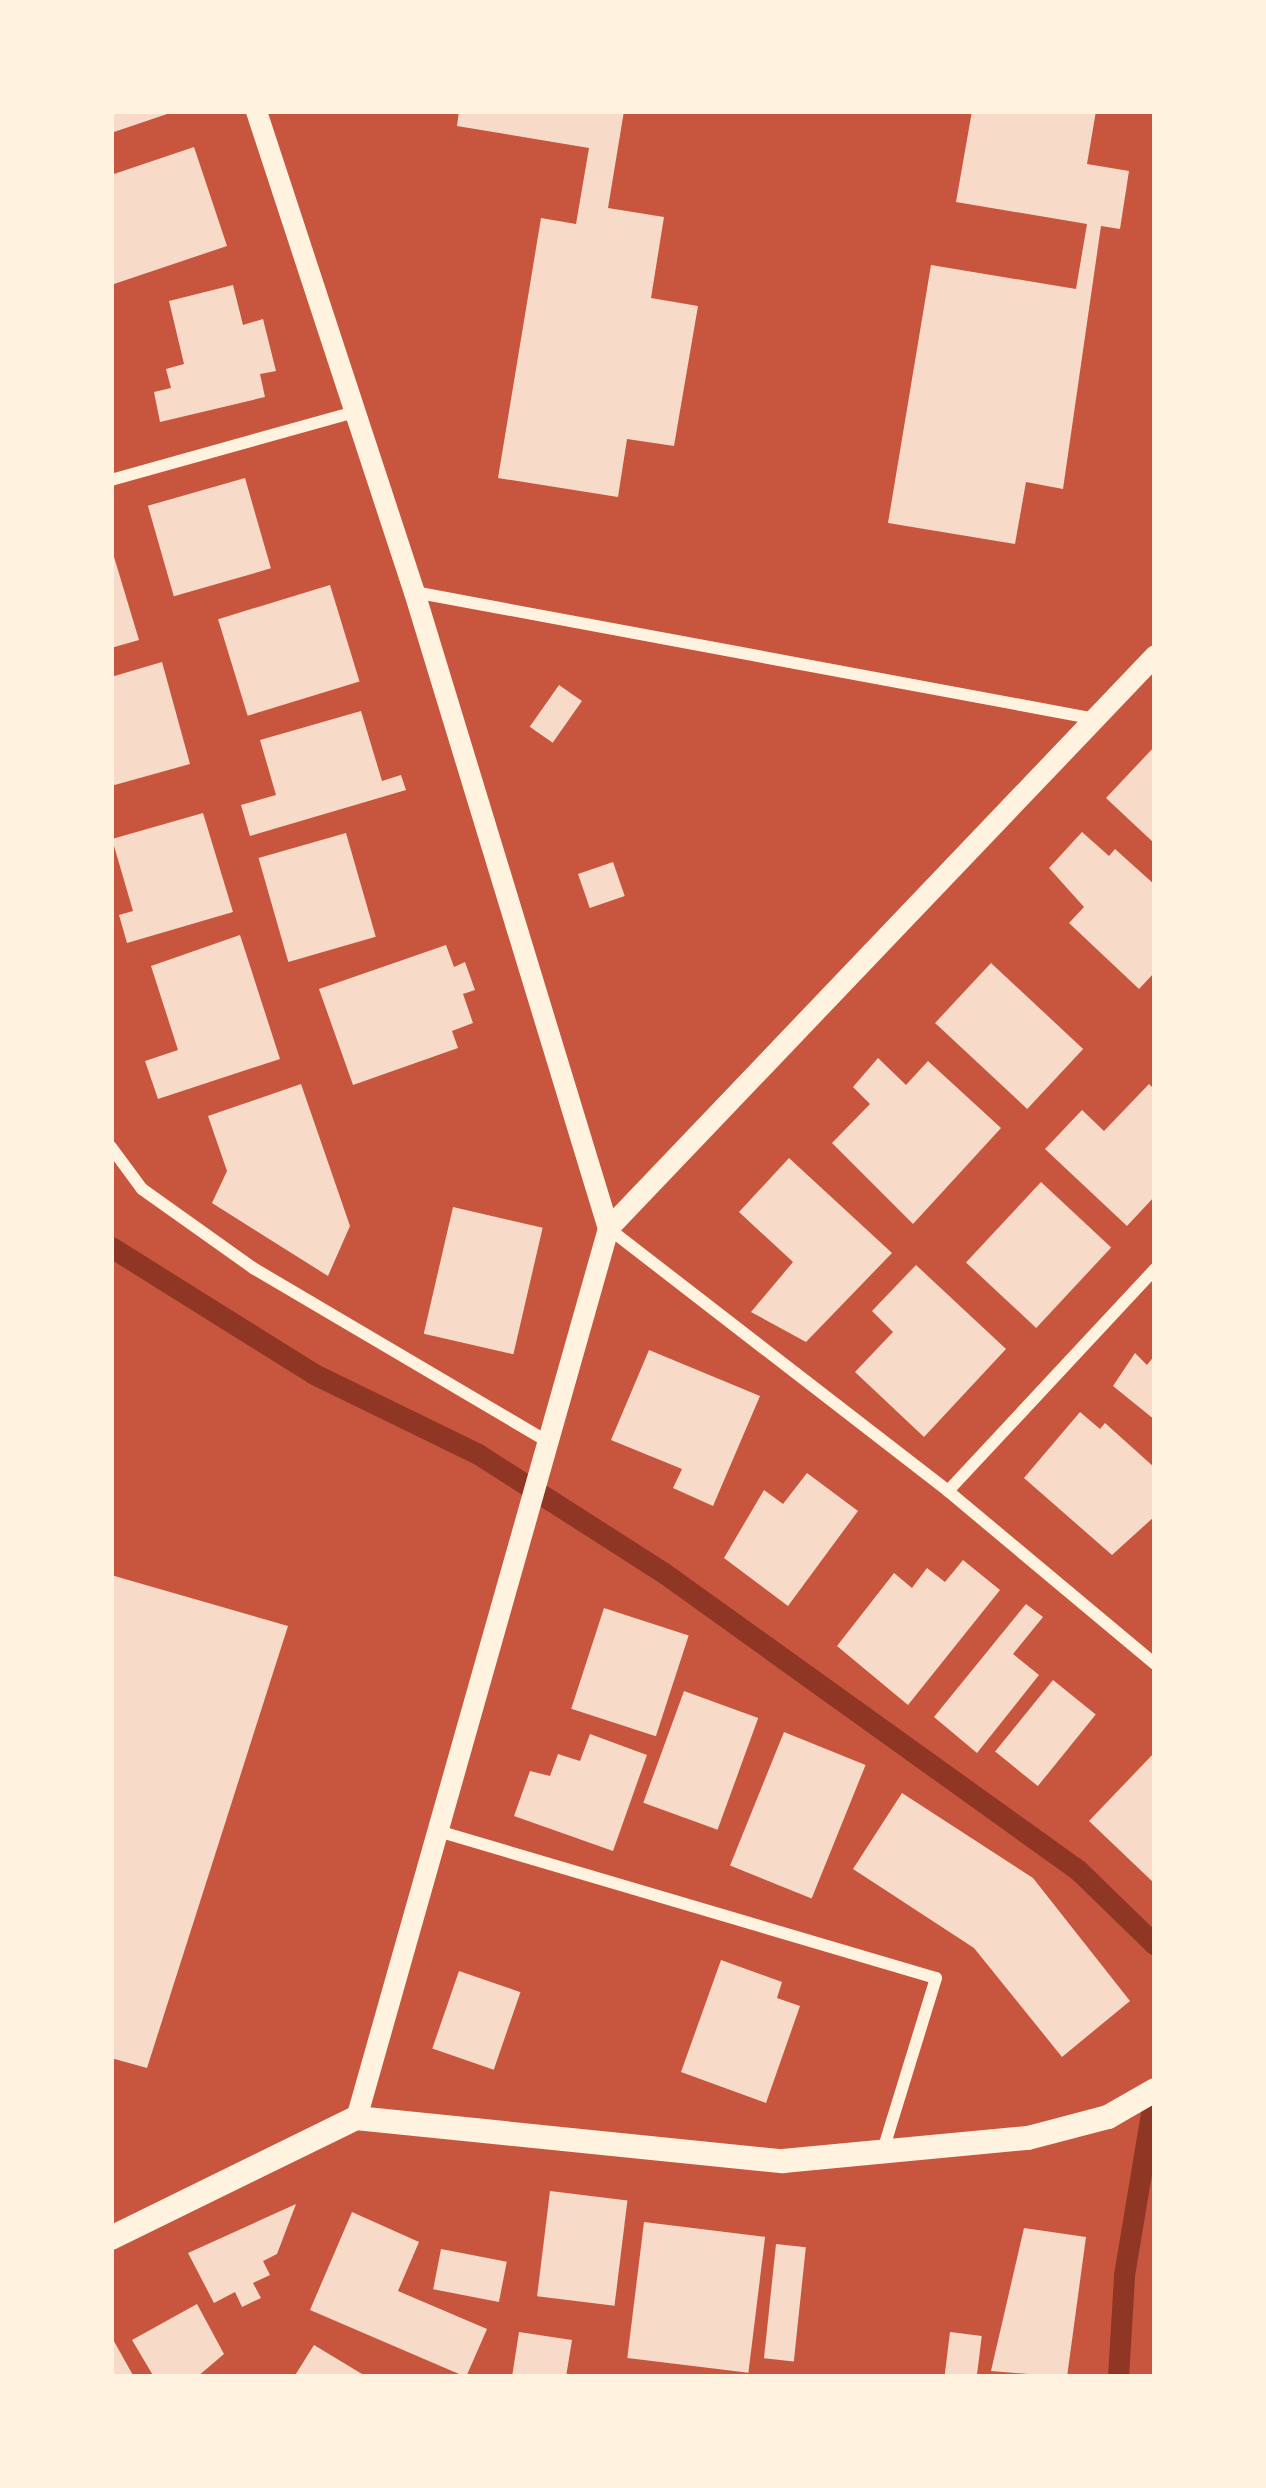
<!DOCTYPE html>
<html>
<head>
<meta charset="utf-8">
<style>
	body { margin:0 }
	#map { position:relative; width:1266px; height:2488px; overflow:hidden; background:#c8553d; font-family:"Noto Sans",sans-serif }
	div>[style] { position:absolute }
	.stream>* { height:21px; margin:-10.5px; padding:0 10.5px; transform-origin:10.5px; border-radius:10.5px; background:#8f3625 }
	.building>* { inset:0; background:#f7dbc8; transform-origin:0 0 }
	.minor>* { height:12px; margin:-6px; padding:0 6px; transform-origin:6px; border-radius:6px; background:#fff3e0 }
	.tertiary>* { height:21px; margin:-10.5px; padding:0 10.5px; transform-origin:10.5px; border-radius:10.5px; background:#fff3e0 }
	.secondary>* { height:24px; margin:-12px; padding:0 12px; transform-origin:12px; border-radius:12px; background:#fff3e0 }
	span { translate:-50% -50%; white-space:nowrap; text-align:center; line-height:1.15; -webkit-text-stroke:9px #fff3e0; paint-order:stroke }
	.frame { position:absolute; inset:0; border:114px solid #fff3e0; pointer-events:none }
</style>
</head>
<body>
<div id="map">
	<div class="stream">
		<i style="left:111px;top:1247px;width:239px;rotate:32deg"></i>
		<i style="left:314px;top:1374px;width:182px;rotate:26deg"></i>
		<i style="left:478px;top:1454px;width:221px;rotate:32.6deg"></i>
		<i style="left:664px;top:1573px;width:510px;rotate:35.66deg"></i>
		<i style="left:1078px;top:1870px;width:107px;rotate:44.2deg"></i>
		<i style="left:1118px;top:2377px;width:102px;rotate:-86.6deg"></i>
		<i style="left:1124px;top:2275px;width:189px;rotate:-80.5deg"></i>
	</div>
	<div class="building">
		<i style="clip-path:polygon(111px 111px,173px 111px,173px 112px,111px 133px)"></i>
		<i style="clip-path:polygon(459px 111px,624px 111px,608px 208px,664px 217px,651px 298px,698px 306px,674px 446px,627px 439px,618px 497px,498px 478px,541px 218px,576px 224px,589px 148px,457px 126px)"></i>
		<i style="clip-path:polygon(972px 111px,1096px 111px,1087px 164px,1129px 171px,1120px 229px,1101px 226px,1063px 489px,1026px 482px,1015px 544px,888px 523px,931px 265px,1076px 289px,1087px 224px,956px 202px)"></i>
		<i style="clip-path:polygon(194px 147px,227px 246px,111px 285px,111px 175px)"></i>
		<i style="clip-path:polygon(233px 285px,243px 325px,263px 319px,276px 371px,260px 374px,265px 397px,160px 422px,154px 392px,171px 388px,166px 369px,184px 364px,169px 301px)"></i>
		<i style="left:245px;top:478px;width:94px;height:101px;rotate:74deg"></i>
		<i style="clip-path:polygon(111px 547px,139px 640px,111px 648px)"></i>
		<i style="left:330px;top:585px;width:101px;height:117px;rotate:73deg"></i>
		<i style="clip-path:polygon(162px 662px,190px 764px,111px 786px,111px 677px)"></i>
		<i style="left:559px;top:685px;width:28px;height:51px;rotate:35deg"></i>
		<i style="clip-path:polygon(361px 711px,382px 781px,401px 775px,406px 790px,250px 836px,241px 805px,276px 795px,260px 740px)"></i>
		<i style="clip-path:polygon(1155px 746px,1155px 844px,1106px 798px)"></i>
		<i style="clip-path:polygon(203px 813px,233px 912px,127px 943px,119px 915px,133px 911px,112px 839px)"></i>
		<i style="clip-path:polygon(1082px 832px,1109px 856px,1115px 849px,1155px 885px,1155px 972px,1139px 989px,1069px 923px,1084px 907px,1049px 868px)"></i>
		<i style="left:346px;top:833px;width:108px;height:91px;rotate:74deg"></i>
		<i style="left:613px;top:862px;width:36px;height:37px;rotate:71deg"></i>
		<i style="clip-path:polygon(240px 935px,280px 1059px,158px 1099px,145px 1061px,178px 1050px,151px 966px)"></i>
		<i style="clip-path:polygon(446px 945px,454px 967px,465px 962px,475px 990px,463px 994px,473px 1023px,452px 1031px,458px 1048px,353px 1085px,319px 989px)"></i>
		<i style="left:991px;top:963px;width:126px;height:82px;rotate:43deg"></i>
		<i style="clip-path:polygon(878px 1058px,906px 1085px,928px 1061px,1001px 1128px,913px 1224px,832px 1143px,870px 1104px,853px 1087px)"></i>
		<i style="clip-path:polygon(301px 1084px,350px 1226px,328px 1276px,212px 1203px,227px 1171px,208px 1116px)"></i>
		<i style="clip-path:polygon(1149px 1084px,1155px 1090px,1155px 1196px,1127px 1226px,1045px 1149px,1082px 1110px,1104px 1131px)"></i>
		<i style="clip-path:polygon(789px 1158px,892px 1253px,806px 1342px,751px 1312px,793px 1262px,739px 1212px)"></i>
		<i style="left:1041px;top:1182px;width:96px;height:110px;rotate:43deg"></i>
		<i style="left:453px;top:1207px;width:92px;height:130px;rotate:13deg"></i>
		<i style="clip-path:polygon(916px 1265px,1006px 1349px,924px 1437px,855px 1372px,893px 1332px,872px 1311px)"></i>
		<i style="clip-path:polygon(649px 1350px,760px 1396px,713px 1506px,673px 1488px,682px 1469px,611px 1440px)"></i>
		<i style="clip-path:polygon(1135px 1353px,1147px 1365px,1155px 1355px,1155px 1420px,1113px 1386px)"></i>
		<i style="clip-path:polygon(1080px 1412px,1100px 1429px,1105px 1423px,1155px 1468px,1155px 1516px,1112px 1555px,1024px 1478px)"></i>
		<i style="clip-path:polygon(807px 1473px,858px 1511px,788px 1606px,724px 1558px,764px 1490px,783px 1504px)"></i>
		<i style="clip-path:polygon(963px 1560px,1000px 1590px,908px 1705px,837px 1646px,894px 1573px,912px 1588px,927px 1568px,945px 1582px)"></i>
		<i style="clip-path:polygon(111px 1575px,288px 1626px,147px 2068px,111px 2058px)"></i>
		<i style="clip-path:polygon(1026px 1604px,1043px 1617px,1013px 1654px,1039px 1675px,977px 1753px,934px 1717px)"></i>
		<i style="left:604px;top:1608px;width:89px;height:106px;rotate:18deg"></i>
		<i style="left:1053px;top:1680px;width:55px;height:92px;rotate:39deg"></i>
		<i style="left:684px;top:1691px;width:79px;height:119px;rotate:20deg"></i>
		<i style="left:784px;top:1732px;width:88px;height:144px;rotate:22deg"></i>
		<i style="clip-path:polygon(590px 1734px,647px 1755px,613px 1851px,514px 1816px,530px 1771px,550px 1776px,558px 1754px,580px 1761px)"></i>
		<i style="clip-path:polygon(1155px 1752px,1155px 1884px,1089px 1821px)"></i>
		<i style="clip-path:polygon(902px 1793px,1033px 1878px,1130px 2001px,1062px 2057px,974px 1948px,853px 1869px)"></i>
		<i style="clip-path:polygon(721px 1960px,782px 1982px,777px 1998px,800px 2006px,766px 2103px,681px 2072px)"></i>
		<i style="left:459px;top:1971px;width:65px;height:82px;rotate:19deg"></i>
		<i style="left:550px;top:2191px;width:78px;height:106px;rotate:7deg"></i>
		<i style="clip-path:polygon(296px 2204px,277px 2254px,263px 2261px,270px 2275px,253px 2283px,261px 2298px,242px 2307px,235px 2292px,214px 2303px,188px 2253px)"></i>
		<i style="clip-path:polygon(352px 2212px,419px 2242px,398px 2291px,487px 2329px,466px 2377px,310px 2310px)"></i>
		<i style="left:644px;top:2222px;width:122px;height:137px;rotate:7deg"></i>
		<i style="clip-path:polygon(1024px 2228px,1086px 2237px,1067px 2377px,991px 2371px)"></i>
		<i style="left:776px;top:2244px;width:30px;height:115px;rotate:6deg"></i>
		<i style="left:441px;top:2249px;width:67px;height:41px;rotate:11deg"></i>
		<i style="clip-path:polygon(197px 2304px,224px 2354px,197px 2377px,154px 2377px,132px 2340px)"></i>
		<i style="clip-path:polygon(519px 2332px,572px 2340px,566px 2377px,512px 2377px)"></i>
		<i style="left:950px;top:2332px;width:32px;height:42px;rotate:7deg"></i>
		<i style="clip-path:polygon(111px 2336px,134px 2377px,111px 2377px)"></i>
		<i style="clip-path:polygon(314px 2345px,367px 2377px,294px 2377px)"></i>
	</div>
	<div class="minor">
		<i style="left:111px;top:480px;width:253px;rotate:-15.6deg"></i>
		<i style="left:414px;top:592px;width:694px;rotate:10.55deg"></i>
		<i style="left:111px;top:1147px;width:52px;rotate:53.6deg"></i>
		<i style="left:142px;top:1189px;width:136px;rotate:35.4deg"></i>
		<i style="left:253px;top:1268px;width:345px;rotate:30.5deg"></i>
		<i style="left:608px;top:1228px;width:430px;rotate:37.7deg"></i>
		<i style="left:948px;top:1491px;width:270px;rotate:39.9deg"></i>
		<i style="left:948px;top:1491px;width:304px;rotate:-47deg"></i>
		<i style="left:438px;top:1831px;width:519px;rotate:16.45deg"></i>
		<i style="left:936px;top:1978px;width:184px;rotate:107.1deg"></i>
	</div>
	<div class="tertiary">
		<i style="left:256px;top:111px;width:506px;rotate:71.82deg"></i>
		<i style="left:414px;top:592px;width:665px;rotate:73.04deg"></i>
		<i style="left:356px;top:2118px;width:925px;rotate:-74.19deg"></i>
		<i style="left:608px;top:1228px;width:792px;rotate:-46.33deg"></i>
	</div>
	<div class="secondary">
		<i style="left:111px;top:2238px;width:273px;rotate:-26.1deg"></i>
		<i style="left:356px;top:2118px;width:429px;rotate:5.8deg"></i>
		<i style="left:783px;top:2161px;width:246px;rotate:-5.4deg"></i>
		<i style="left:1028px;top:2138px;width:83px;rotate:-14.7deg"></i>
		<i style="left:1108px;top:2117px;width:54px;rotate:-29.9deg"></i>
	</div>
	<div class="frame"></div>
</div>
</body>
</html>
